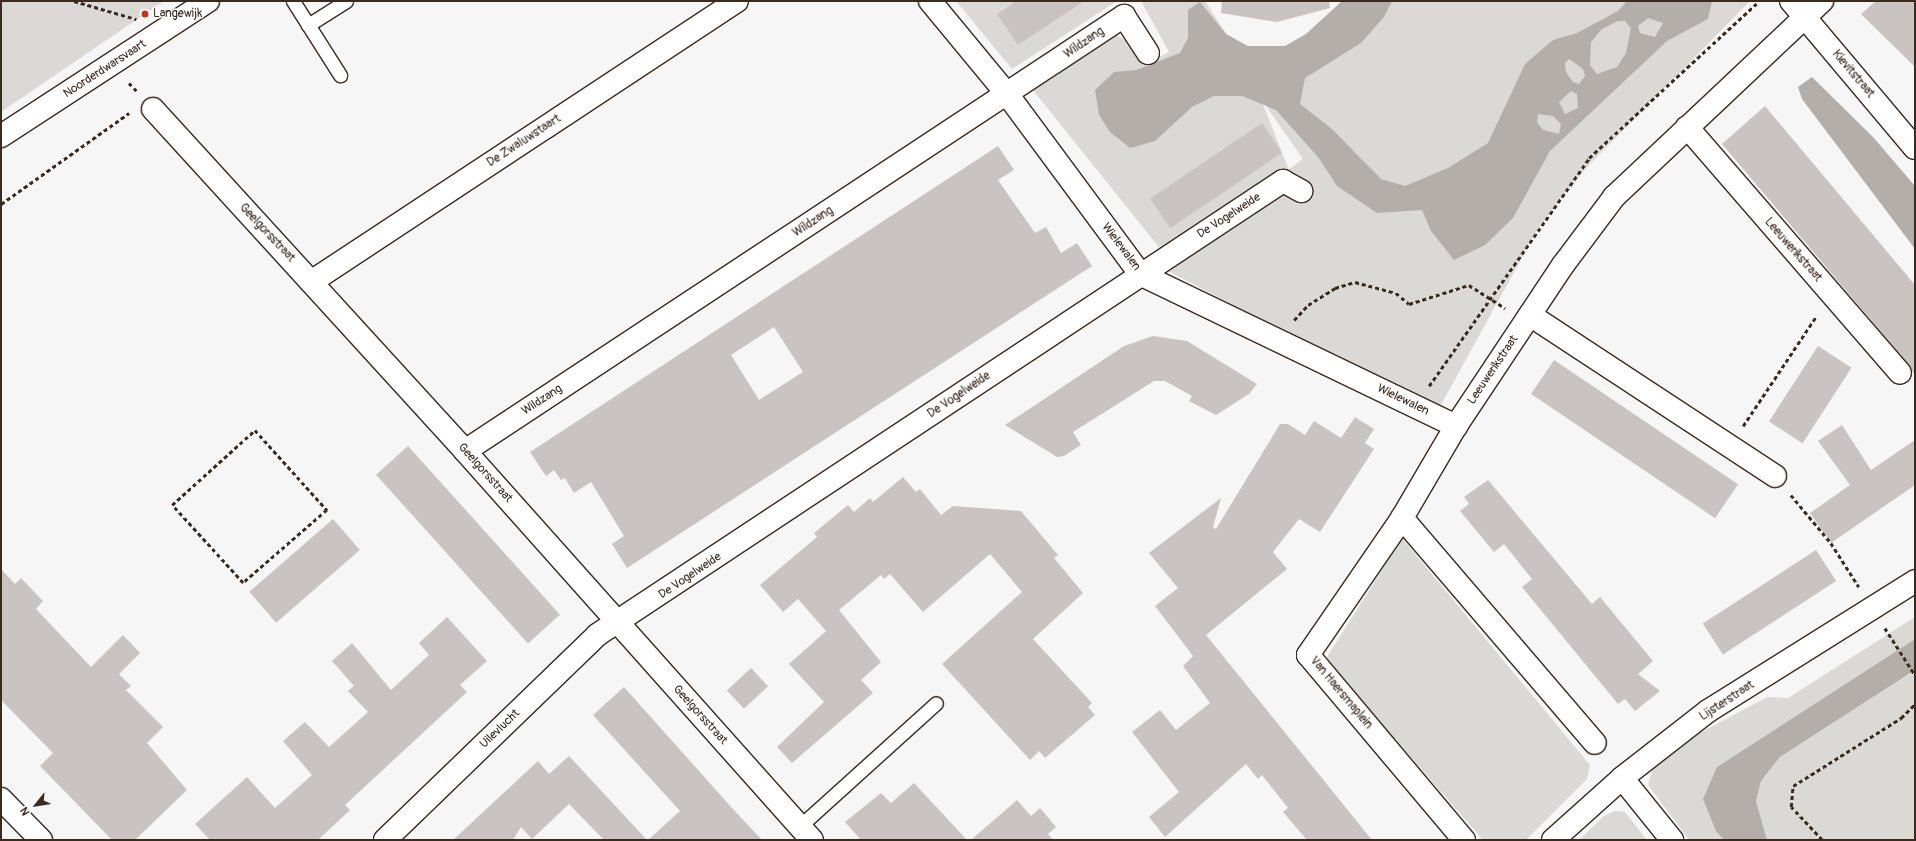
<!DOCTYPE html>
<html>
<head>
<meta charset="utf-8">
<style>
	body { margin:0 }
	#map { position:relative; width:1916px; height:841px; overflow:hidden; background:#f7f6f6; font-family:Pangolin,sans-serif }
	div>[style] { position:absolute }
	.green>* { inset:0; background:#dbd9d6 }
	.water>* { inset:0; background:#b4aeaa }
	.building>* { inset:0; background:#c9c3c1; transform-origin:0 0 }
	.path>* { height:2.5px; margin-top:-1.25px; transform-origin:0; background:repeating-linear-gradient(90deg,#3b2a1e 0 4px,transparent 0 7px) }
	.roads { filter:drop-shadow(1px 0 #3b2a1e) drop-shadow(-1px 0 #3b2a1e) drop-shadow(0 1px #3b2a1e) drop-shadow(0 -1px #3b2a1e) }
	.lane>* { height:13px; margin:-6.5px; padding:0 6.5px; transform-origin:6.5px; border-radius:6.5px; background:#fff }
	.street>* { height:22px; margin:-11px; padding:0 11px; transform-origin:11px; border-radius:11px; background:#fff }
	.secondary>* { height:22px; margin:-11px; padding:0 11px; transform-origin:11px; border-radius:11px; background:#fff }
	.dots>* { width:11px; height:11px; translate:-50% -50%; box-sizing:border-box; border:2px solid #fff; border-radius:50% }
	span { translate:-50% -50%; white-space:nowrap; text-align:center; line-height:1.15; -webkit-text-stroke:3px #fff; paint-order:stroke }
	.poi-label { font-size:12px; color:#3b2a1e }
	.left { translate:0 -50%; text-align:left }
	.street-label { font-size:12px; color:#3b2a1e }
	.frame { position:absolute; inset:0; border:2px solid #3b2a1e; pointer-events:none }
	.north { position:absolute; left:16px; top:785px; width:40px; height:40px; -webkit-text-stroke:3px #fff; paint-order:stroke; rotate:240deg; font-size:11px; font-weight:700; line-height:16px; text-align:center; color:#3b2a1e }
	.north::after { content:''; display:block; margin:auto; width:14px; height:18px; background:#3b2a1e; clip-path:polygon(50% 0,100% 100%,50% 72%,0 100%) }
</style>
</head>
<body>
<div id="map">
	<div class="green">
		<i style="clip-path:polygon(1px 1px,164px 1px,1px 112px)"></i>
		<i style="clip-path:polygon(956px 1px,1117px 1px,1012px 69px)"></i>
		<i style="clip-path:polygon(evenodd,1141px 1px,1205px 1px,1251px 72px,1316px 34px,1349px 1px,1750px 1px,1586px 168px,1539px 227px,1437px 412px,1147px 260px,1162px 251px,1032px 89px,1117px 35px,1129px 42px,1145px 65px,1169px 52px,1141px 1px,1261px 99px,1303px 159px,1289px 169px,1288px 168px,1261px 99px)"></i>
		<i style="clip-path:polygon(1402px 538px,1590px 765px,1587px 779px,1526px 840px,1483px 840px,1334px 669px,1327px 657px)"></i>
		<i style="clip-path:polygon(1915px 617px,1915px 639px,1717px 767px,1724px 840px,1689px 840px,1648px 785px,1653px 767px,1700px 733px,1767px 697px,1788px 698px)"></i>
		<i style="clip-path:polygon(1915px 670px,1915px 840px,1767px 840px,1756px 801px,1761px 781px,1780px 757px)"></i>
		<i style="clip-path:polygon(1615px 811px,1625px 812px,1647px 840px,1579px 840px,1604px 816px)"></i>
	</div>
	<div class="water">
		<i style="clip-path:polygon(evenodd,1342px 1px,1392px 1px,1384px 17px,1361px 43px,1305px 78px,1300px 104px,1332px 129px,1381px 179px,1405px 186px,1448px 168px,1488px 143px,1525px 64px,1553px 40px,1577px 33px,1618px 11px,1627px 1px,1712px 1px,1708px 19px,1667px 41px,1550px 151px,1513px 218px,1485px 245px,1454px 260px,1431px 231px,1422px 210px,1377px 213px,1337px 186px,1318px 157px,1276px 110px,1242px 96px,1214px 96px,1192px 107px,1155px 141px,1130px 148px,1110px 132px,1099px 115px,1095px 90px,1114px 72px,1136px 70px,1180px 53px,1188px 38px,1188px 10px,1200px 2px,1226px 34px,1248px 46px,1285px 46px,1306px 34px,1342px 1px,1648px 18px,1663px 23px,1655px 37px,1640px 33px,1638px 26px,1648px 18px,1342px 1px,1618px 21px,1625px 21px,1631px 28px,1626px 53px,1617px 67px,1597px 74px,1590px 65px,1591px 42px,1602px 29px,1618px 21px,1342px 1px,1569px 59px,1583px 69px,1585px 76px,1579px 84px,1573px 82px,1566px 72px,1565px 63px,1569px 59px,1342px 1px,1571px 91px,1577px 94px,1578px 108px,1565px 114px,1559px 102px,1571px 91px,1342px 1px,1538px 114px,1553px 116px,1561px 124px,1559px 134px,1543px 130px,1537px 122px,1538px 114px)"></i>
		<i style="clip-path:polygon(1812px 77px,1873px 137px,1915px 186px,1915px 249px,1802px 99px,1798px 87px)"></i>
		<i style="clip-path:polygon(1915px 639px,1915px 670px,1780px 757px,1761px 781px,1756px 801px,1767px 840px,1724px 840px,1716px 831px,1703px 799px,1717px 767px)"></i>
	</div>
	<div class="building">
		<i style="clip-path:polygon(1017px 1px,1084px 1px,1018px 45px,997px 14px)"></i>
		<i style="clip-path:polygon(1222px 1px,1329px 1px,1330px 8px,1277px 22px,1221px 13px)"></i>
		<i style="clip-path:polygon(1876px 1px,1915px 1px,1915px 67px,1861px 14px)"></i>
		<i style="clip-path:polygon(1765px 106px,1915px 285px,1915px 376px,1909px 365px,1722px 144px)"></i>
		<i style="left:1262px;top:123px;width:36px;height:135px;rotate:56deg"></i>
		<i style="clip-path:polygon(evenodd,998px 146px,1014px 170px,998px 180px,1035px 233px,1046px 227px,1061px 253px,1077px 243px,1092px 266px,627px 568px,612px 544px,624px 536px,591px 482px,574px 493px,565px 478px,561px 480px,554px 470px,546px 476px,530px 452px,998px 146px,774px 327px,803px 372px,759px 400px,731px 355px,774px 327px)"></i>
		<i style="clip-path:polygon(1153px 336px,1187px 341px,1257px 384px,1249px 394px,1216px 415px,1189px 401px,1192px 396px,1165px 381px,1154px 381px,1073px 432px,1081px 445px,1064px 456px,1057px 457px,1005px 425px,1124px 346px)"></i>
		<i style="left:1818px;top:346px;width:40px;height:90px;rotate:33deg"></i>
		<i style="left:1554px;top:360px;width:222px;height:41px;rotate:34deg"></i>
		<i style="clip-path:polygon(1355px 417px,1374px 429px,1365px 443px,1374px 449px,1320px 532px,1299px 519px,1273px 552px,1287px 569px,1206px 635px,1372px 840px,1307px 840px,1283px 812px,1288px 808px,1262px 775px,1258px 779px,1246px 764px,1165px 837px,1149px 817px,1179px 792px,1132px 732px,1160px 710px,1176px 730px,1210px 703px,1183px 666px,1193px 656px,1155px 606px,1178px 588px,1149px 553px,1221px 498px,1213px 527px,1216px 529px,1280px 424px,1288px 424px,1305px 435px,1314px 421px,1341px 438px)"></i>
		<i style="clip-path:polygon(1842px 425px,1871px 470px,1915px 440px,1915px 485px,1831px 543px,1810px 513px,1850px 485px,1818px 441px)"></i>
		<i style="left:408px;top:446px;width:227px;height:43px;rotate:48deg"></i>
		<i style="clip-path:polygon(903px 477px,916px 492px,920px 489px,941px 515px,953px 506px,1021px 511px,1058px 555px,1054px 558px,1083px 593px,1033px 639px,1092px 703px,1088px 707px,1095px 715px,1045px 758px,1039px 751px,1030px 760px,942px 664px,1022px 592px,990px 554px,923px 612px,890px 574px,884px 579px,881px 575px,839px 610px,881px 662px,861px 680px,873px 693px,792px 763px,777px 747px,824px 702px,789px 664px,826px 631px,798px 599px,783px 612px,760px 585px,817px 537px,814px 533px,848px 505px,854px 512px,870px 498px,873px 502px)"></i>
		<i style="clip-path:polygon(1488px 480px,1592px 604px,1600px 597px,1653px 661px,1638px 674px,1660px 691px,1635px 711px,1625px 699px,1618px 704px,1522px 587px,1532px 579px,1504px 544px,1494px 552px,1460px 511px,1469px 504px,1464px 497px)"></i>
		<i style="left:333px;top:519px;width:41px;height:111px;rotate:49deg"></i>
		<i style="left:1816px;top:550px;width:37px;height:135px;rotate:57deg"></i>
		<i style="clip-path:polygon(1px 569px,15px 584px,21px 578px,43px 601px,36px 609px,91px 667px,123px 635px,140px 653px,119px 674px,131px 686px,126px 690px,163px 727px,147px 743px,187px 790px,135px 840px,112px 840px,40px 766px,53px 753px,1px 700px)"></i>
		<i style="clip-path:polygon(447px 617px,487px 661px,460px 685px,467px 692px,345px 805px,350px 810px,318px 840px,210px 840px,195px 824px,247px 777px,275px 808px,312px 775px,283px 741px,305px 722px,329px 747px,368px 712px,348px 691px,354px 686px,332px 661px,352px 643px,391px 690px,429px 655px,419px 643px)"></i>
		<i style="left:751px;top:668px;width:25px;height:33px;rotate:47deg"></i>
		<i style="clip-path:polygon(624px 687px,732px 808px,762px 840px,648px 840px,680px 811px,593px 715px)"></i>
		<i style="clip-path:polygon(569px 756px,647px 840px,604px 840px,569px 804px,532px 839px,521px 827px,513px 840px,453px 840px,538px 761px,549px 774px)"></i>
		<i style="clip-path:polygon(914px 783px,967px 840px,861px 840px,845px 822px,881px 793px,891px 803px)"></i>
		<i style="clip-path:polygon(1017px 800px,1031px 816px,1040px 808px,1056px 827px,1048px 834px,1053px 840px,971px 840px)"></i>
	</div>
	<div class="path">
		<i style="left:74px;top:1px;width:65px;rotate:16.2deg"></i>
		<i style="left:129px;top:83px;width:11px;rotate:45deg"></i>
		<i style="left:1px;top:204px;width:157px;rotate:-35.4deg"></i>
		<i style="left:1294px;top:320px;width:21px;rotate:-47deg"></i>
		<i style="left:1308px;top:305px;width:32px;rotate:-32deg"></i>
		<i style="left:1335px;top:288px;width:21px;rotate:-17deg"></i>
		<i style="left:1355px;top:282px;width:42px;rotate:15deg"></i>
		<i style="left:1396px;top:293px;width:17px;rotate:40deg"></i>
		<i style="left:1409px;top:304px;width:63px;rotate:-17.6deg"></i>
		<i style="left:1469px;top:285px;width:43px;rotate:32.6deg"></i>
		<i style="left:1429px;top:386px;width:279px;rotate:-54.9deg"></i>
		<i style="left:1589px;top:158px;width:231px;rotate:-42.7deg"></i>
		<i style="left:1743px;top:426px;width:133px;rotate:-56.3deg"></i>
		<i style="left:255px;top:430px;width:108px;rotate:48deg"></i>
		<i style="left:327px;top:510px;width:111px;rotate:139deg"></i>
		<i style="left:243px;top:583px;width:105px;rotate:-132.3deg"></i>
		<i style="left:172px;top:505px;width:112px;rotate:-42.1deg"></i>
		<i style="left:1791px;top:495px;width:62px;rotate:50.2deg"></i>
		<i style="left:1831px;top:543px;width:52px;rotate:57.5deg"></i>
		<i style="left:1885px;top:628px;width:56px;rotate:57.4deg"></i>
		<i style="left:1822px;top:840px;width:45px;rotate:-133.2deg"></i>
		<i style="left:1791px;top:807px;width:21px;rotate:-85deg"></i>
		<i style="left:1793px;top:786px;width:128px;rotate:-32.2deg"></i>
		<i style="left:1901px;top:718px;width:20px;rotate:-45deg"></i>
	</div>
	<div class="roads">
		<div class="lane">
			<i style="left:293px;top:1px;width:88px;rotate:57.6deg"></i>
			<i style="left:308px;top:25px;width:45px;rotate:-32.3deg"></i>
			<i style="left:800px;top:826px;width:183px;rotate:-42.1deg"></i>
		</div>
		<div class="street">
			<i style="left:930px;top:1px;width:121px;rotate:50.4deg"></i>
			<i style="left:1007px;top:94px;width:224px;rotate:53.5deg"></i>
			<i style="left:1140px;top:274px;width:351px;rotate:25.7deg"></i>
			<i style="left:1791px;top:1px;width:192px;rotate:49.9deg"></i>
			<i style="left:153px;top:109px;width:463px;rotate:47.6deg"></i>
			<i style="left:465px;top:451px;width:521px;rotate:48.27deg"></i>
			<i style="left:1687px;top:127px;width:325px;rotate:49.1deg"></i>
			<i style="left:311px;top:282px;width:510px;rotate:-33.41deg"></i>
			<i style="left:1530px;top:315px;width:293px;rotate:33.3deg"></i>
			<i style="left:465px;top:451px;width:790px;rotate:-33.43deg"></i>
			<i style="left:1124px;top:16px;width:44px;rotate:57deg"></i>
			<i style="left:1402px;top:518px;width:296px;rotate:49.4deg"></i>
			<i style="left:1622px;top:778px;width:80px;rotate:51.1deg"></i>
			<i style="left:1px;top:799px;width:57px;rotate:45.7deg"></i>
			<i style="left:385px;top:840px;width:295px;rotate:-44deg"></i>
			<i style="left:597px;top:635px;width:823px;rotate:-33.5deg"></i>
			<i style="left:1283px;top:181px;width:21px;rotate:29deg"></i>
			<i style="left:1464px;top:840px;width:242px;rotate:-130.1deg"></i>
			<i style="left:1308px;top:655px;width:166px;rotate:-55.5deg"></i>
			<i style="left:1402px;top:518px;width:107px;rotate:-59.6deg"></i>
			<i style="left:1456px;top:426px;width:193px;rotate:-56.4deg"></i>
			<i style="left:1563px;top:265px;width:85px;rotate:-53.1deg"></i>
			<i style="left:1614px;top:197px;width:286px;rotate:-43.3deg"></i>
			<i style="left:1553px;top:840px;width:93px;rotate:-41.9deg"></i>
			<i style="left:1622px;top:778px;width:109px;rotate:-37.9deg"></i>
			<i style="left:1708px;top:711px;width:244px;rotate:-32.1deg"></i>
		</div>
		<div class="secondary">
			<i style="left:1px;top:136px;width:247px;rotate:-33.1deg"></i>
		</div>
	</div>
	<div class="dots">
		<i style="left:145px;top:14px;background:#c8321e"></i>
	</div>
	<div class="poi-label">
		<span class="left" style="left:153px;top:14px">Langewijk</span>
	</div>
	<div class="street-label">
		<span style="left:1084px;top:43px;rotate:-34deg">Wildzang</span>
		<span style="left:105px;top:69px;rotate:-33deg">Noorderdwarsvaart</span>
		<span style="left:1853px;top:74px;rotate:50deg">Kievitstraat</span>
		<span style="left:524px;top:141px;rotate:-33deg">De Zwaluwstaart</span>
		<span style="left:1229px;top:216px;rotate:-33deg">De Vogelweide</span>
		<span style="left:813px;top:222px;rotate:-33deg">Wildzang</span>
		<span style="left:267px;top:233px;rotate:47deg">Geelgorsstraat</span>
		<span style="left:1121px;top:247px;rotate:53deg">Wielewalen</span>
		<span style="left:1793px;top:250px;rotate:49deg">Leeuwerikstraat</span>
		<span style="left:1493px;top:370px;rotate:-56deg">Leeuwerikstraat</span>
		<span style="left:959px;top:395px;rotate:-34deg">De Vogelweide</span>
		<span style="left:542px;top:400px;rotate:-33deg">Wildzang</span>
		<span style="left:1403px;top:400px;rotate:26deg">Wielewalen</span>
		<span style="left:485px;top:473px;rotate:48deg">Geelgorsstraat</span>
		<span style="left:690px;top:576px;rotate:-34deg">De Vogelweide</span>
		<span style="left:1341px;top:693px;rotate:50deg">Van Haersmaplein</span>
		<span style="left:1727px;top:701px;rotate:-33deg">Lijsterstraat</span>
		<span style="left:700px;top:715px;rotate:48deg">Geelgorsstraat</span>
		<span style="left:500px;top:729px;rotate:-44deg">Uilevlucht</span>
	</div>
	<div class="frame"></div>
	<div class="north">N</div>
</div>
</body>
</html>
